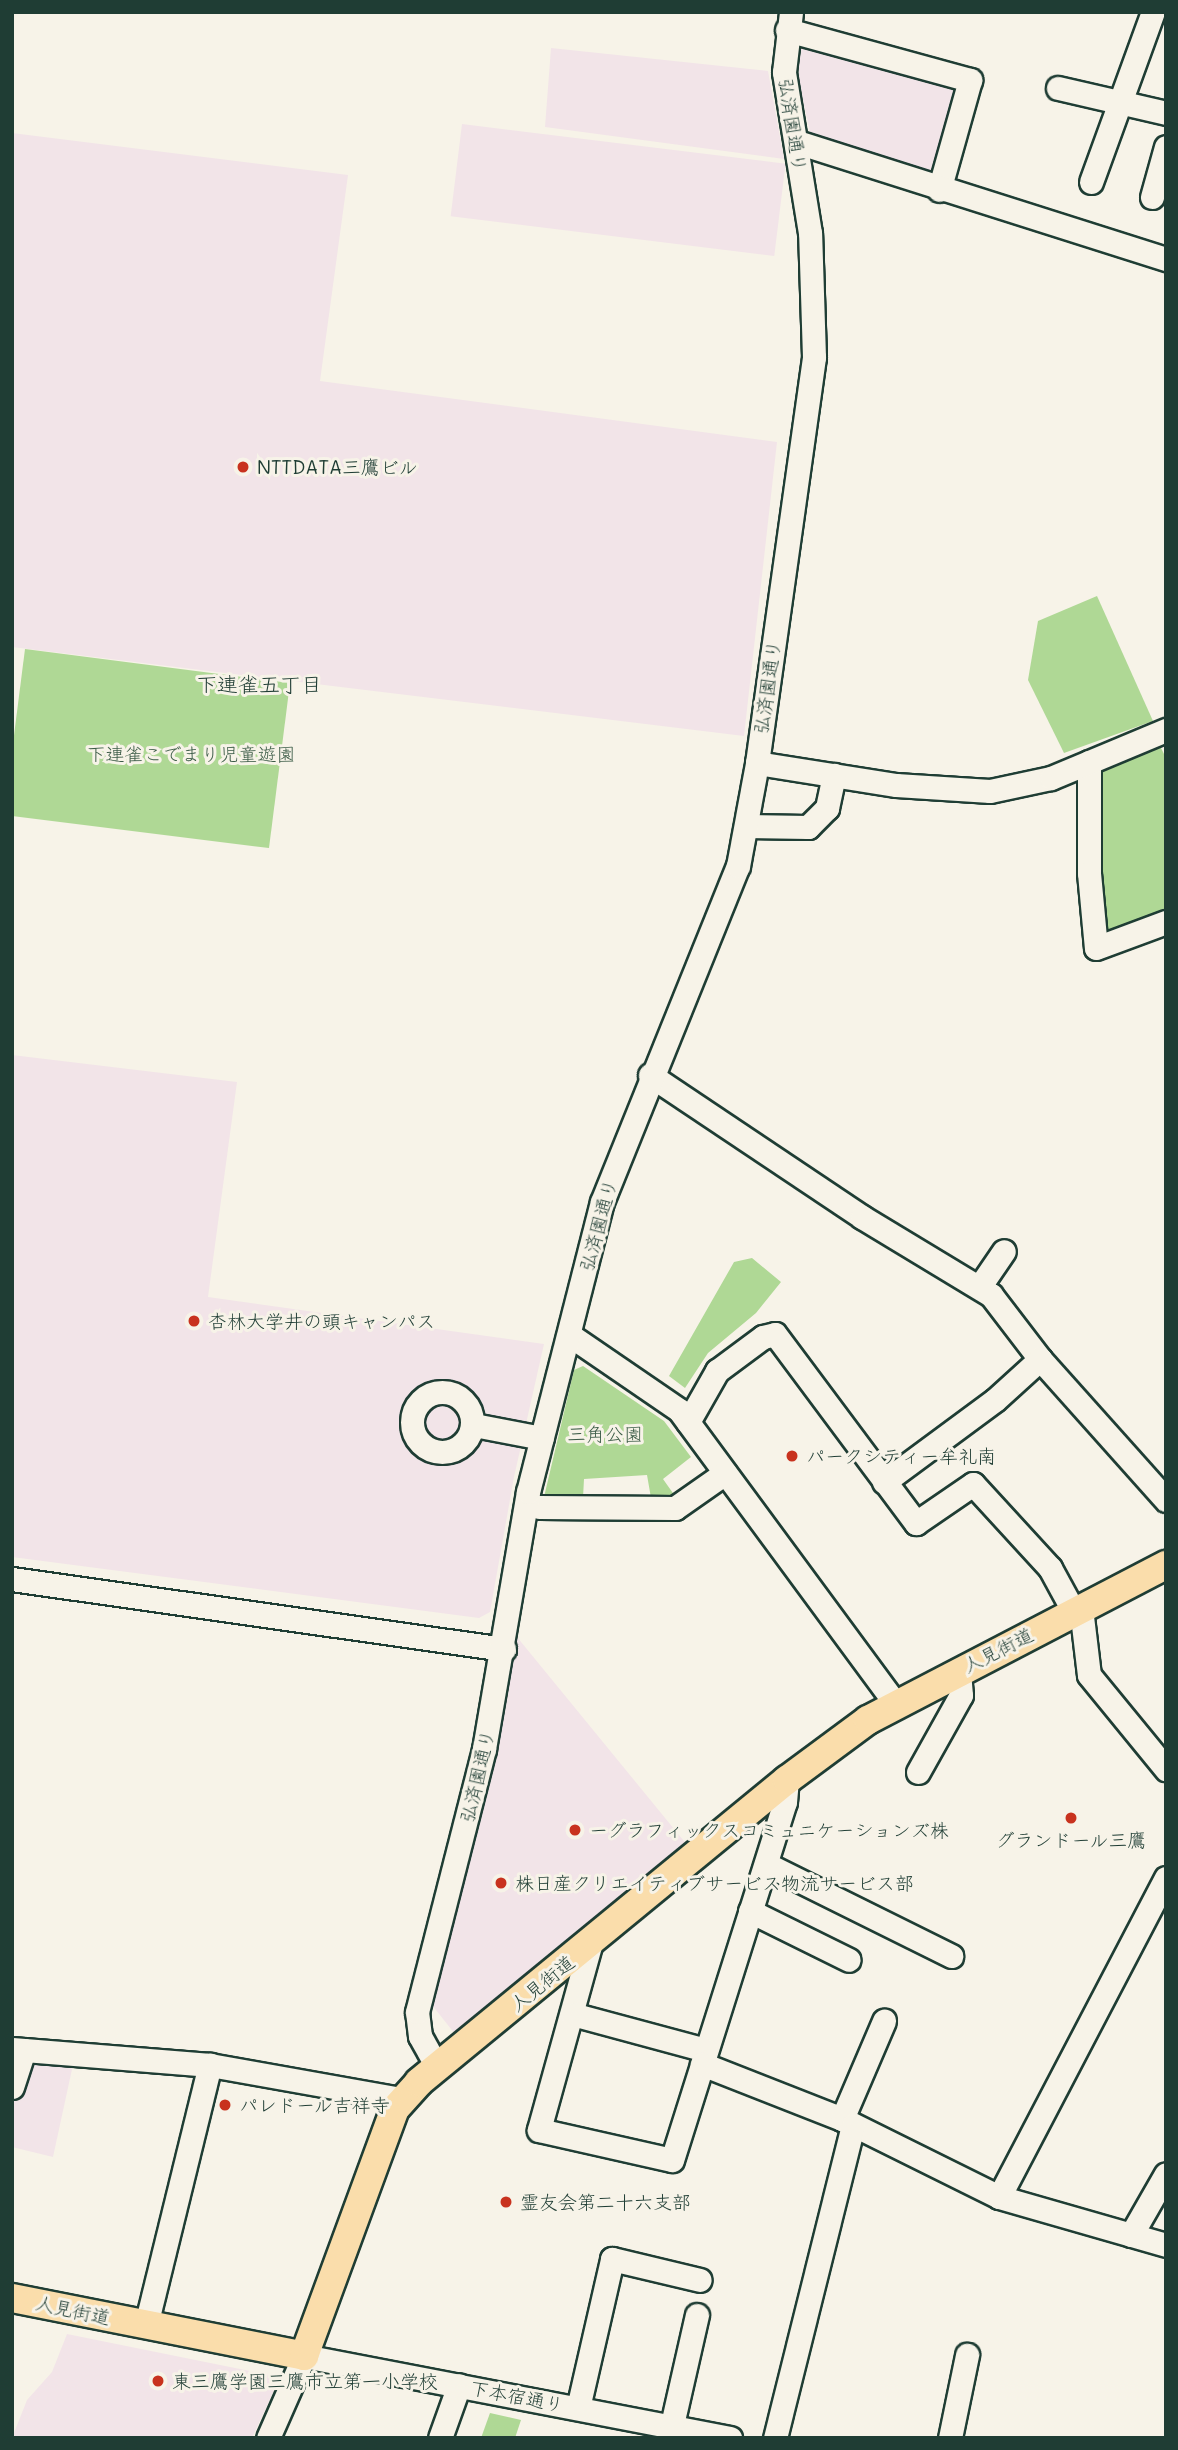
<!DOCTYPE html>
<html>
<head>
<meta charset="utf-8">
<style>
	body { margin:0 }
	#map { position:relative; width:1178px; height:2450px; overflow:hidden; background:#f7f3e8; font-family:Mali,"Klee One",sans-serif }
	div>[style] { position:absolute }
	.built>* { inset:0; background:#f2e4e8; transform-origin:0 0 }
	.green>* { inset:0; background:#afd895 }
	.roads { filter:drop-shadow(2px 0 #1f3d34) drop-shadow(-2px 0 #1f3d34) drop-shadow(0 2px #1f3d34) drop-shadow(0 -2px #1f3d34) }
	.minor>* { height:23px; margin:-11.5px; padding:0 11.5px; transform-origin:11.5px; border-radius:11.5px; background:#f7f3e8 }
	.minor>.ring { margin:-11.5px; padding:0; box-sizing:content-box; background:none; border:23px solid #f7f3e8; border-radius:50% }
	.major>* { height:28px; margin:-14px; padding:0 14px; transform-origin:14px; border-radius:14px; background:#faddab }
	.dots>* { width:19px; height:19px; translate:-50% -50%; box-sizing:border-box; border:4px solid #f7f3e8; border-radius:50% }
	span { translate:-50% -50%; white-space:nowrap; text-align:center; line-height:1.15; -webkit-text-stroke:6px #f7f3e8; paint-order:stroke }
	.street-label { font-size:19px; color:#1f3d34 }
	.poi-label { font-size:19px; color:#1f3d34 }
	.left { translate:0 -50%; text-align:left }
	.park-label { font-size:19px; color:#3c5c47 }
	.neighbourhood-label { font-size:21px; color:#1f3d34 }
	.frame { position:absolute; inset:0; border:14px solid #1f3d34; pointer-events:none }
</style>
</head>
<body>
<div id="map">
	<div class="built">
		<i style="clip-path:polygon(804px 40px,953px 82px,960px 92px,937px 169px,928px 174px,811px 136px,797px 74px,799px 45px)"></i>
		<i style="clip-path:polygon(551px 48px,768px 71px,784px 159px,545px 127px)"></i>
		<i style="left:462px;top:124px;width:326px;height:93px;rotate:7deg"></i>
		<i style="clip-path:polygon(12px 133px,348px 175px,320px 381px,777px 442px,744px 736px,12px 647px)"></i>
		<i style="clip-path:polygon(12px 1055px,237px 1082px,208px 1297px,544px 1344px,514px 1477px,490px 1612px,479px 1618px,12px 1557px)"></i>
		<i style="clip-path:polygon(517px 1637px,688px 1846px,459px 2039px,428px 2000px,467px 1864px)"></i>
		<i style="clip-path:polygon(12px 2056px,74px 2060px,53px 2157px,12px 2147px)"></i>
		<i style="clip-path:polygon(67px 2334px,269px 2375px,276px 2386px,252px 2438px,12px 2438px,27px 2400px,52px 2372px)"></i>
	</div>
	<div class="green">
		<i style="clip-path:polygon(1097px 596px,1153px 721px,1064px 753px,1028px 680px,1038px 621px)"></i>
		<i style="clip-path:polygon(25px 649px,290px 683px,269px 848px,12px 816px,12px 751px)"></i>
		<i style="clip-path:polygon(1158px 742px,1166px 758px,1166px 916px,1100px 940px,1096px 769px)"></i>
		<i style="clip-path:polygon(752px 1258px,781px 1282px,756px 1313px,708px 1353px,685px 1388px,669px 1376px,734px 1262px)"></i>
		<i style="clip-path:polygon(583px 1366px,664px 1421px,691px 1457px,663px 1479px,675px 1496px,671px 1499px,651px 1498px,647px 1475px,584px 1479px,583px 1498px,544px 1497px,574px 1370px)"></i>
		<i style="clip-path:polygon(490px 2413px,521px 2420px,515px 2438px,481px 2438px)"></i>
	</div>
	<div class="roads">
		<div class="minor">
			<i style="left:787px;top:30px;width:190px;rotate:15.3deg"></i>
			<i style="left:970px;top:80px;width:114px;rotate:105.7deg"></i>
			<i style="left:1058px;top:88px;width:111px;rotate:13deg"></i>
			<i style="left:797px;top:142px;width:387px;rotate:17.6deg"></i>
			<i style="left:1091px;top:182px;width:181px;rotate:-70deg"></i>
			<i style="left:1152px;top:197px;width:52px;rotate:-74.4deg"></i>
			<i style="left:1089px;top:762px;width:111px;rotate:90deg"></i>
			<i style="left:1089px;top:873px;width:75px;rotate:84.7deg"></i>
			<i style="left:1096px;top:948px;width:75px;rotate:-20.4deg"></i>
			<i style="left:757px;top:763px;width:141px;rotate:9deg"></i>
			<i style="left:896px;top:785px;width:94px;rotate:3.7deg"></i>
			<i style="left:990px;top:791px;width:62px;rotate:-12deg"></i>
			<i style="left:1051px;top:778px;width:125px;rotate:-22.7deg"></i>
			<i style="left:746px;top:826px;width:62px;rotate:0.9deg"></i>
			<i style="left:808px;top:827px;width:27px;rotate:-45deg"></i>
			<i style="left:827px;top:808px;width:34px;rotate:-78deg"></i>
			<i style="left:650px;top:1075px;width:255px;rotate:33.8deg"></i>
			<i style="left:862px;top:1217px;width:151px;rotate:31.2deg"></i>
			<i style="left:991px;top:1295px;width:81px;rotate:52.6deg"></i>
			<i style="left:1040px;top:1359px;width:189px;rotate:48.2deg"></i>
			<i style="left:980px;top:1286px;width:42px;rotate:-55.6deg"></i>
			<i style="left:571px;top:1336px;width:131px;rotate:34.4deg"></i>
			<i style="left:679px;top:1410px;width:364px;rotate:53.6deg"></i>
			<i class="ring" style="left:412px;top:1392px;width:37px;height:37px"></i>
			<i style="left:688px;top:1422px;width:59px;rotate:-60.4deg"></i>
			<i style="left:717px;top:1371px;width:57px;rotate:-36.5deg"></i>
			<i style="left:763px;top:1337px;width:12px;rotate:-14deg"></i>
			<i style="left:775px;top:1334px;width:236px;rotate:53.3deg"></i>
			<i style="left:916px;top:1523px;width:69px;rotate:-34.4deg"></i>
			<i style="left:973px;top:1484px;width:114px;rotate:47.5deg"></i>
			<i style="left:1050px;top:1568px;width:50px;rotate:61.4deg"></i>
			<i style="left:474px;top:1425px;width:69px;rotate:10.8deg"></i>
			<i style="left:884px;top:1482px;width:138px;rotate:-36.5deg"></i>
			<i style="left:995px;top:1400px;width:61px;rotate:-42.3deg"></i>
			<i style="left:539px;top:1507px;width:136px;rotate:0.4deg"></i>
			<i style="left:675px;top:1508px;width:61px;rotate:-35deg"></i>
			<i style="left:12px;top:1579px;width:497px;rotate:8.1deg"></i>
			<i style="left:1081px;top:1608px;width:67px;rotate:83.2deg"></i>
			<i style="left:1089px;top:1675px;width:122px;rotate:50.7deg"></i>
			<i style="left:918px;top:1772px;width:88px;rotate:-60.8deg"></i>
			<i style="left:961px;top:1695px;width:24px;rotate:-95deg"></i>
			<i style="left:766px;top:1864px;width:207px;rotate:26.4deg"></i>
			<i style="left:750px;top:1911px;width:110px;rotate:26.3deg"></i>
			<i style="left:591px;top:1942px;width:195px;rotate:105.5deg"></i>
			<i style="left:539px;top:2130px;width:136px;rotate:12.7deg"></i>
			<i style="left:672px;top:2160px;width:375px;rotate:-72.5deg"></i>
			<i style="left:785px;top:1802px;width:22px;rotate:-85deg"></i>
			<i style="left:572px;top:2014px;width:138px;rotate:15.1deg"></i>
			<i style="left:12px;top:2049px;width:199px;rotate:4.6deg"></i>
			<i style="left:210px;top:2065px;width:194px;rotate:10.1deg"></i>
			<i style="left:702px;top:2064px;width:150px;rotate:21.4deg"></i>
			<i style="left:842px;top:2119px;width:175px;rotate:26.4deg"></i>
			<i style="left:999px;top:2197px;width:174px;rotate:16deg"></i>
			<i style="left:436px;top:2065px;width:33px;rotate:-119deg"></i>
			<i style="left:420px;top:2036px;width:24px;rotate:-97deg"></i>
			<i style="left:417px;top:2012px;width:271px;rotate:-75.7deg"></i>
			<i style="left:484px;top:1749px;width:261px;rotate:-80.3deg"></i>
			<i style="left:528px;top:1492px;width:299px;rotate:-75.7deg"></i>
			<i style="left:602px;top:1202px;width:362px;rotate:-68deg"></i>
			<i style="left:738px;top:866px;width:105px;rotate:-79.5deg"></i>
			<i style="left:757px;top:763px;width:410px;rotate:-82deg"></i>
			<i style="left:814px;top:357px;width:124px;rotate:-91.8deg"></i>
			<i style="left:810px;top:233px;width:163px;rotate:-99.2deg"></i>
			<i style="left:784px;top:72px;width:60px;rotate:-83.3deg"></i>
			<i style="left:12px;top:2087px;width:39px;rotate:-72deg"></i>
			<i style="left:842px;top:2119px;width:107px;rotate:-66.8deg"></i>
			<i style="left:999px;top:2197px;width:360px;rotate:-62.4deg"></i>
			<i style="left:1131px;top:2235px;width:70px;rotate:-60.2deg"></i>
			<i style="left:146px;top:2325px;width:268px;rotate:-76.2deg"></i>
			<i style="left:578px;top:2408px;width:153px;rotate:-77.1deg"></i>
			<i style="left:612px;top:2259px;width:90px;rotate:13.4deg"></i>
			<i style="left:268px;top:2438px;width:90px;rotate:-66.3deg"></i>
			<i style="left:304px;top:2356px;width:434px;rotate:10.9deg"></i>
			<i style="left:440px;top:2438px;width:56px;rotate:-70.3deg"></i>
			<i style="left:669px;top:2438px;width:126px;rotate:-77.2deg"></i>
			<i style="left:775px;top:2438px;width:322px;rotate:-76deg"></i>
			<i style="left:950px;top:2438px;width:85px;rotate:-78.4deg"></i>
		</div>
		<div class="major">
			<i style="left:12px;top:2298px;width:298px;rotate:11.2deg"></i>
			<i style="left:304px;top:2356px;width:263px;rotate:-69.8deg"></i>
			<i style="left:395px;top:2109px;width:36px;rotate:-48deg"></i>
			<i style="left:419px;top:2082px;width:476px;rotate:-39.4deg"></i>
			<i style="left:787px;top:1780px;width:101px;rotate:-36.5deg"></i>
			<i style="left:868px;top:1720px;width:336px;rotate:-27.5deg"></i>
		</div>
	</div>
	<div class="dots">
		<i style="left:243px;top:467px;background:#c8321e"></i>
		<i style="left:194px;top:1321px;background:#c8321e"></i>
		<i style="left:792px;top:1456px;background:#c8321e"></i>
		<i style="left:1071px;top:1818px;background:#c8321e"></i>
		<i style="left:575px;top:1830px;background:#c8321e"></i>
		<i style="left:501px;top:1883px;background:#c8321e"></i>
		<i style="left:225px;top:2105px;background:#c8321e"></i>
		<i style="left:506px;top:2202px;background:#c8321e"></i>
		<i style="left:158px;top:2381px;background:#c8321e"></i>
	</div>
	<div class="street-label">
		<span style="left:793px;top:125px;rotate:81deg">弘済園通り</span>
		<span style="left:767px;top:687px;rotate:-82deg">弘済園通り</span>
		<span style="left:598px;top:1225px;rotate:-75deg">弘済園通り</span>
		<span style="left:998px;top:1650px;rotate:-27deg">人見街道</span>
		<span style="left:477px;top:1776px;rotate:-77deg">弘済園通り</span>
		<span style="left:542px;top:1983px;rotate:-39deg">人見街道</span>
		<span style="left:73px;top:2310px;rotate:12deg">人見街道</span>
		<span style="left:517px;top:2396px;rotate:11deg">下本宿通り</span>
	</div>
	<div class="poi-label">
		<span class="left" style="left:257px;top:467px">NTTDATA三鷹ビル</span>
		<span class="left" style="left:208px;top:1321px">杏林大学井の頭キャンパス</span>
		<span class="left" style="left:806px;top:1456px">パークシティー牟礼南</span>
		<span class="left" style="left:589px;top:1830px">ーグラフィックスコミュニケーションズ株</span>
		<span style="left:1071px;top:1840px">グランドール三鷹</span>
		<span class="left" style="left:515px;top:1883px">株日産クリエイティブサービス物流サービス部</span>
		<span class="left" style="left:239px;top:2105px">パレドール吉祥寺</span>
		<span class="left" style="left:520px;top:2202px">霊友会第二十六支部</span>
		<span class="left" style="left:172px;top:2381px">東三鷹学園三鷹市立第一小学校</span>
	</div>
	<div class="park-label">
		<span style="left:191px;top:754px">下連雀こでまり児童遊園</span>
		<span style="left:605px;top:1434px">三角公園</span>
	</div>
	<div class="neighbourhood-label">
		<span style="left:259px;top:684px">下連雀五丁目</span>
	</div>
	<div class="frame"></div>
</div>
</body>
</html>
